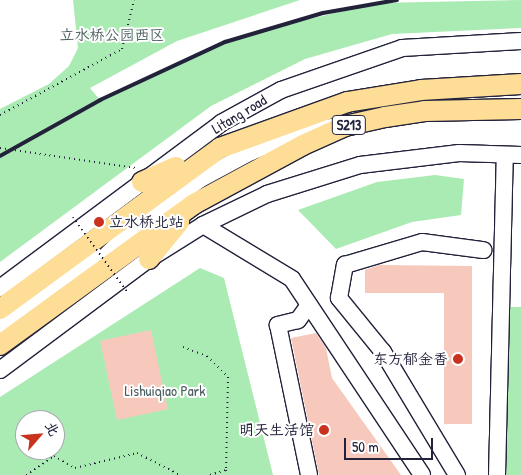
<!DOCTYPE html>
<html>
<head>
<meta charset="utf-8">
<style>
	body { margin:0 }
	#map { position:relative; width:521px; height:475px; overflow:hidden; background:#fff; font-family:"Patrick Hand","LXGW WenKai TC",sans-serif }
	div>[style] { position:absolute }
	.green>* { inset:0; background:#aaebb4 }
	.building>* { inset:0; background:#f7c9bc; transform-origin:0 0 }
	.path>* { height:2px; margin-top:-1px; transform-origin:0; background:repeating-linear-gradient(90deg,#22223b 0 1px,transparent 0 5px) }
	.roads { filter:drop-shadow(1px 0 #22223b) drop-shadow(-1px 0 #22223b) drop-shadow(0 1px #22223b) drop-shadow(0 -1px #22223b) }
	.minor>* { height:16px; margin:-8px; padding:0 8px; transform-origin:8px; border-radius:8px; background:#fff }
	.major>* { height:20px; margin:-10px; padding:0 10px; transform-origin:10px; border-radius:10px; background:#fedd96 }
	.rail>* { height:4px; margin:-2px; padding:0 2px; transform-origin:2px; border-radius:2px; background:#22223b }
	.path-bridge>* { height:2px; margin-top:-1px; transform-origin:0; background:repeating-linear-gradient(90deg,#22223b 0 1px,transparent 0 5px) }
	.dots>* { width:14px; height:14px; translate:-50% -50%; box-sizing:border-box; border:2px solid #fff; border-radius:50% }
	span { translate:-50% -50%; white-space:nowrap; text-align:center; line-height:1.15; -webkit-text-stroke:4px #fff; paint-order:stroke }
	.shield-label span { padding:1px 4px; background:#fff; border:1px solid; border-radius:4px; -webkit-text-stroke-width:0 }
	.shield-label { font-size:14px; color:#22223b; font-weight:700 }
	.park-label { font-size:15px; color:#4b5e5f }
	.street-label { font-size:15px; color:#22223b }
	.poi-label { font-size:15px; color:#22223b }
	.left { translate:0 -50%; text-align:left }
	.right { translate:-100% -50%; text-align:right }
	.north { position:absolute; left:15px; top:410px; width:50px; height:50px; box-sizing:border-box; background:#fff; border:1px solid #a7a7b1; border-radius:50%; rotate:63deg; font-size:14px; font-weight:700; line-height:20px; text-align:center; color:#22223b }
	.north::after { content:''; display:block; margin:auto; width:18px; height:22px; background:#c8321e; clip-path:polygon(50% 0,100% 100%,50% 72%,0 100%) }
	.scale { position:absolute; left:344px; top:438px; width:89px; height:22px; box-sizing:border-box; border:2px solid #22223b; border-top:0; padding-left:6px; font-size:15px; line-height:18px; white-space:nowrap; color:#22223b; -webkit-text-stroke:4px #fff; paint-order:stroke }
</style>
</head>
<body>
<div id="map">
	<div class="green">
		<i style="clip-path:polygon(73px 0,300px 0,177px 41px,90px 88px,100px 100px,250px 33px,378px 3px,521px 0,521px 28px,392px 34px,305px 59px,211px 106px,0 262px,0 109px,49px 84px,69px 66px,78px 48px)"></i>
		<i style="clip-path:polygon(435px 175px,464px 179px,461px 215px,412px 222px,336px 249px,298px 210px,377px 182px)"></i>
		<i style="clip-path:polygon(evenodd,200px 268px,224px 278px,273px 475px,0 475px,0 397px,200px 268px,25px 420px,55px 420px,55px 450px,25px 450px,25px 420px)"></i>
		<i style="clip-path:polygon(506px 307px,521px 307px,521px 475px,500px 475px)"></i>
	</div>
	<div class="building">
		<i style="clip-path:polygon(379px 265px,472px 266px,472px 424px,444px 424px,444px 293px,365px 293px,365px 270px)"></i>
		<i style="left:151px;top:330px;width:81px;height:52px;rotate:78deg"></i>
		<i style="clip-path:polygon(316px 333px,326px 348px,332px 378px,401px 475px,319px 475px,291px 338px)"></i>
	</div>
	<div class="path">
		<i style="left:0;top:115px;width:139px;rotate:-28.4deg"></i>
		<i style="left:122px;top:49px;width:50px;rotate:-76.2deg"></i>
		<i style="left:0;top:148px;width:137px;rotate:8.4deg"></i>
		<i style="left:183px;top:347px;width:26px;rotate:21deg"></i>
		<i style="left:207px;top:356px;width:30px;rotate:45deg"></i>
		<i style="left:228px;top:377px;width:93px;rotate:91.2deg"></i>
		<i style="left:26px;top:475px;width:34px;rotate:-34deg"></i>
		<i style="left:54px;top:456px;width:24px;rotate:30deg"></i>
		<i style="left:75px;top:468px;width:64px;rotate:-13.6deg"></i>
		<i style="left:137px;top:453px;width:48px;rotate:27.1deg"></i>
		<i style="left:210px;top:475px;width:17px;rotate:-17deg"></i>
		<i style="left:226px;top:470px;width:5px;rotate:79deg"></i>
	</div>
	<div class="roads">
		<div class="minor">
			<i style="left:203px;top:225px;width:104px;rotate:31.2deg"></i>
			<i style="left:292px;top:279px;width:235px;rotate:56.4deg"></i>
			<i style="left:88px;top:273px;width:62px;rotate:-44.3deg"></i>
			<i style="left:132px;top:230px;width:84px;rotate:-36.7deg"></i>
			<i style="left:199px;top:180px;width:59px;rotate:-28.3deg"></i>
			<i style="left:251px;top:152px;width:59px;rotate:-21.8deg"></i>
			<i style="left:306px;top:130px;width:32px;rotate:-7deg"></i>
			<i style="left:0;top:288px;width:276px;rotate:-36.7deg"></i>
			<i style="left:221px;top:123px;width:68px;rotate:-28.8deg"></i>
			<i style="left:281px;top:90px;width:128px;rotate:-19.1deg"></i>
			<i style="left:402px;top:48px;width:119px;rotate:-3.4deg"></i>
			<i style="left:309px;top:305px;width:19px;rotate:126deg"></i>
			<i style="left:298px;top:320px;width:21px;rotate:166deg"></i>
			<i style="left:278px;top:325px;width:153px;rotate:78.3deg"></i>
			<i style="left:0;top:329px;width:120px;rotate:-38.6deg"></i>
			<i style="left:0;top:370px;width:186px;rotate:-36.7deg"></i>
			<i style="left:149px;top:259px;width:64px;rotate:-32.2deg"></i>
			<i style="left:203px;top:225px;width:71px;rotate:-25.8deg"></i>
			<i style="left:267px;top:194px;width:97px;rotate:-17.3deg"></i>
			<i style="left:360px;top:165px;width:100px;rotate:-6.9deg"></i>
			<i style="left:459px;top:153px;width:62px;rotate:1.8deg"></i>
			<i style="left:457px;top:475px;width:144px;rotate:-121deg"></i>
			<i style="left:383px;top:352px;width:70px;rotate:-129.2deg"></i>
			<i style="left:339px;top:298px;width:34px;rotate:-80deg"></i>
			<i style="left:345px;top:265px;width:80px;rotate:-16.6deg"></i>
			<i style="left:422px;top:242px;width:62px;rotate:7.5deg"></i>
			<i style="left:497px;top:475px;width:320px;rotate:-88.6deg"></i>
		</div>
		<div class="major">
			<i style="left:142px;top:182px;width:37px;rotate:-24deg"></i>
			<i style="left:149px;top:259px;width:48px;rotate:-51deg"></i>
			<i style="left:0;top:309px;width:273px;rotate:-36.2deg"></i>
			<i style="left:220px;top:148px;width:135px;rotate:-19.9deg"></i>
			<i style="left:347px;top:102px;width:75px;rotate:-9.2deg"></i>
			<i style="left:421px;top:90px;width:100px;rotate:-3.4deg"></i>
			<i style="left:0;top:345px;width:240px;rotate:-36deg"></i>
			<i style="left:194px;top:204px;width:124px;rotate:-28.4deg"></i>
			<i style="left:303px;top:145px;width:46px;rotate:-24.3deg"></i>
			<i style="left:345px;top:126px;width:41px;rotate:-12.7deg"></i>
			<i style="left:385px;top:117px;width:40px;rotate:-8.5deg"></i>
			<i style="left:425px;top:111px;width:96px;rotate:-1.2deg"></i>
		</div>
	</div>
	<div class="rail">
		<i style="left:0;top:156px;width:115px;rotate:-29.2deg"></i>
		<i style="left:100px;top:100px;width:138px;rotate:-24.9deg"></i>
		<i style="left:225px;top:42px;width:102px;rotate:-16.5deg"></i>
		<i style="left:323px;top:13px;width:75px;rotate:-10deg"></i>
	</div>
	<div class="path-bridge">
		<i style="left:73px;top:217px;width:92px;rotate:54.2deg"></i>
	</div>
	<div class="dots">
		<i style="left:99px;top:222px;background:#c8321e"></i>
		<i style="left:458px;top:359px;background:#c8321e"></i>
		<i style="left:324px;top:430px;background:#c8321e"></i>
	</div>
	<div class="shield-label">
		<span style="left:349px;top:125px">S213</span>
	</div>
	<div class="park-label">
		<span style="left:112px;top:35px">立水桥公园西区</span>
		<span style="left:165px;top:391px">Lishuiqiao Park</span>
	</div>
	<div class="street-label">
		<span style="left:239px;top:114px;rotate:-31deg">Litang road</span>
	</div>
	<div class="poi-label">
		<span class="left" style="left:109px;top:222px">立水桥北站</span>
		<span class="right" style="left:448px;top:359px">东方郁金香</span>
		<span class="right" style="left:314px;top:430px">明天生活馆</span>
	</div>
	<div class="north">北</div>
	<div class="scale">50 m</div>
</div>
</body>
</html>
